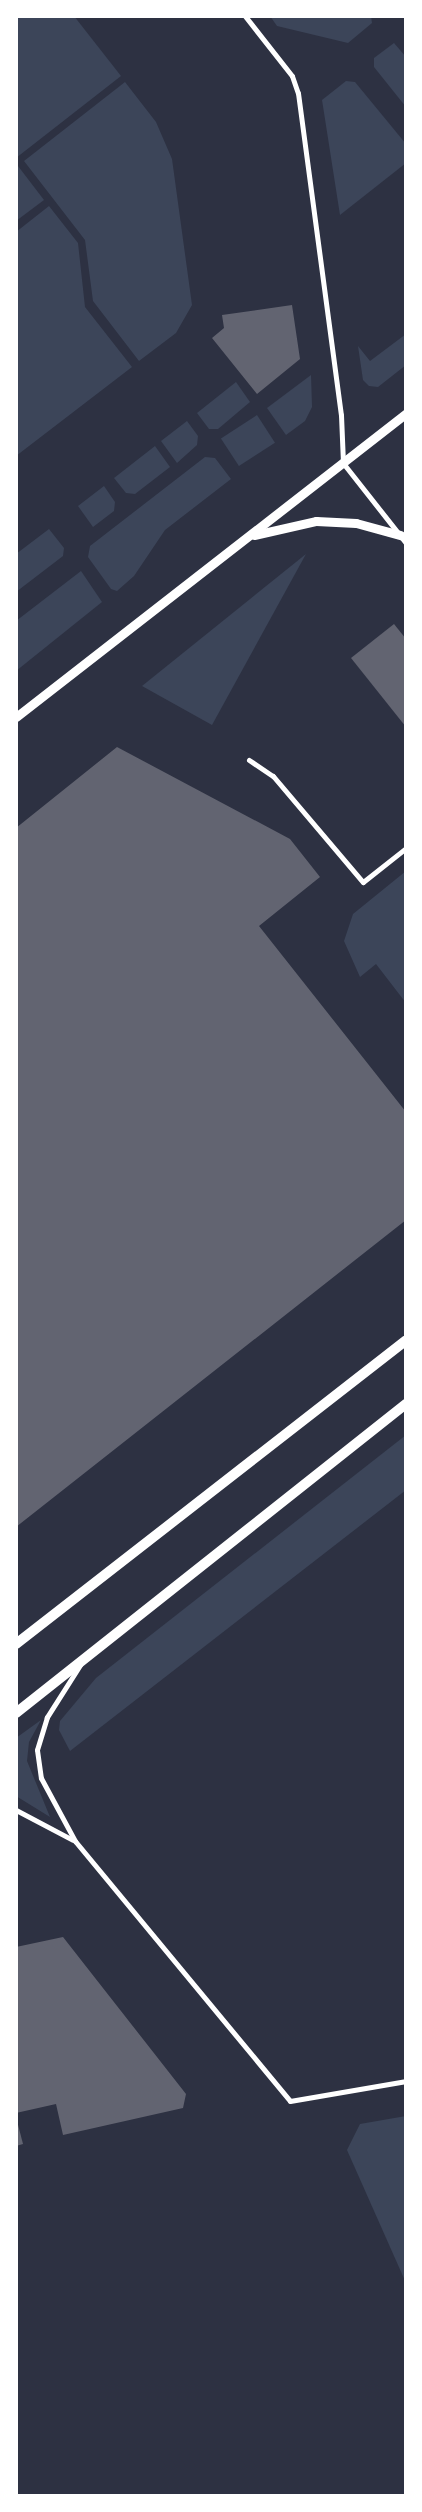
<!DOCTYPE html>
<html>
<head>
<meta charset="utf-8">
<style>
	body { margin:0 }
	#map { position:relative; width:422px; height:2512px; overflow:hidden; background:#2d3142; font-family:"PT Sans Narrow",sans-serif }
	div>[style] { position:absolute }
	.green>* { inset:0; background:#3c4559; transform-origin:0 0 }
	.building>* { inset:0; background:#626471 }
	.minor>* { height:5px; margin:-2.5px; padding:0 2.5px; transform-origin:2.5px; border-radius:2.5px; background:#fff }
	.tertiary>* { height:9px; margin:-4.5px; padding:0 4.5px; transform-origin:4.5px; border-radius:4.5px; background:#fff }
	.secondary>* { height:10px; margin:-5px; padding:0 5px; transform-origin:5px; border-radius:5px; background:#fff }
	span { translate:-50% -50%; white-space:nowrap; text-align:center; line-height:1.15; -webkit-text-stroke:4.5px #fff; paint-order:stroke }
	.frame { position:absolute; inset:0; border:18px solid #fff; pointer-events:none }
</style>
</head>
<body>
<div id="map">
	<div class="green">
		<i style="clip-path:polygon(16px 16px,74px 16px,121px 76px,16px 158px)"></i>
		<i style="clip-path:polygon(270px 16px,371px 16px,372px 23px,348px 43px,277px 26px)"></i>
		<i style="clip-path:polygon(394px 43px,406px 57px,406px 107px,374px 67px,374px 58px)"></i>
		<i style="clip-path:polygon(346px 81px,355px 82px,406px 144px,406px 163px,340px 215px,322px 100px)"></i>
		<i style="clip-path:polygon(125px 82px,156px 122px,172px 159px,192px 305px,176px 333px,139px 361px,93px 301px,85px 240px,24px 161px)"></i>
		<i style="clip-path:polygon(18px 166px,44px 200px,16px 221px,16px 167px)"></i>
		<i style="clip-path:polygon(49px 206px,78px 243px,85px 307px,132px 367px,16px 456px,16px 232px)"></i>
		<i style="clip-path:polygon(406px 334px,406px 365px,378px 387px,369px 386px,363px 380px,358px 346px,370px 361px)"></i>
		<i style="clip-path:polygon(311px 375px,312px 407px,305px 421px,286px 435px,267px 408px)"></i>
		<i style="clip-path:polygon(236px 382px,250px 402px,218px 429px,209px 429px,197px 413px)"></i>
		<i style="left:257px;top:415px;width:33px;height:43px;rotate:57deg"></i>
		<i style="clip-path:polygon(187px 421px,198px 436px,197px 445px,177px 463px,161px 441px)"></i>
		<i style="clip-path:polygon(155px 446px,170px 467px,135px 494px,126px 493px,114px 478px)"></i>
		<i style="clip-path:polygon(205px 457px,215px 458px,231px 479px,165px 530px,134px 576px,117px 591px,111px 589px,88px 557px,90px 546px)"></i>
		<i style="clip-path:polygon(104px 486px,115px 502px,114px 511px,93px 527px,78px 506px)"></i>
		<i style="clip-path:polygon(49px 529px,64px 548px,63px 556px,16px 592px,16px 554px)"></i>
		<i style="clip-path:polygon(306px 554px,212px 725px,142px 686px)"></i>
		<i style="clip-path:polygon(81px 571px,102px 602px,16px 671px,16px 621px)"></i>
		<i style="clip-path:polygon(406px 871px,406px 1003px,376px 964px,360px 977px,344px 941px,353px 914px)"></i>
		<i style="clip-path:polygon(406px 1435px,406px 1490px,70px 1751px,59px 1730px,60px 1721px,96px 1678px)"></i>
		<i style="clip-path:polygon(41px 1720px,29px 1742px,27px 1761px,50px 1817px,16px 1796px,16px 1738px)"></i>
		<i style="clip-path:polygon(406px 2116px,406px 2283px,347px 2150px,360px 2124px)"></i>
	</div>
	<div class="building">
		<i style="clip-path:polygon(292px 305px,300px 359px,257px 394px,212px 338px,224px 328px,222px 315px)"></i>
		<i style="clip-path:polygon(394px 624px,406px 639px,406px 727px,351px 658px)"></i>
		<i style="clip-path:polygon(117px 747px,290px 839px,320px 877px,259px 926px,406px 1112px,406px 1220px,16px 1527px,16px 828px)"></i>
		<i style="clip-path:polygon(63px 1937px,186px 2094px,183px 2108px,63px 2135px,56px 2104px,16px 2113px,16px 1947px)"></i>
		<i style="clip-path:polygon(16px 2117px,23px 2144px,16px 2146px)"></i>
	</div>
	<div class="minor">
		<i style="left:245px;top:16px;width:76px;rotate:51.9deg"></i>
		<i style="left:292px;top:76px;width:18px;rotate:71deg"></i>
		<i style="left:298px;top:93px;width:325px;rotate:82.4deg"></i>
		<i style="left:341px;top:415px;width:48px;rotate:87.6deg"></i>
		<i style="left:343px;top:463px;width:102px;rotate:51.8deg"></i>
		<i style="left:249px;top:760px;width:29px;rotate:34deg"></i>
		<i style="left:273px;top:776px;width:139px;rotate:49.7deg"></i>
		<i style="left:363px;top:882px;width:55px;rotate:-38.3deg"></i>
		<i style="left:80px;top:1665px;width:62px;rotate:122.4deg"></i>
		<i style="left:47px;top:1717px;width:34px;rotate:107deg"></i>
		<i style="left:37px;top:1750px;width:28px;rotate:82deg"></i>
		<i style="left:41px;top:1778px;width:72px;rotate:61.6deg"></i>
		<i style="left:75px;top:1841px;width:337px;rotate:50.4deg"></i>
		<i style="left:290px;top:2101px;width:118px;rotate:-9.8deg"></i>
		<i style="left:16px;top:1810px;width:64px;rotate:27.8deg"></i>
	</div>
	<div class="tertiary">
		<i style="left:254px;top:535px;width:64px;rotate:-12.7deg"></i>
		<i style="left:316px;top:521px;width:40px;rotate:2.9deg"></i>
		<i style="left:356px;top:523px;width:46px;rotate:15.3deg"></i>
		<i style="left:16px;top:717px;width:494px;rotate:-37.9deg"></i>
	</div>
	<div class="secondary">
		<i style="left:16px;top:1644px;width:494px;rotate:-37.9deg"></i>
		<i style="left:16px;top:1713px;width:498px;rotate:-38.4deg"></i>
	</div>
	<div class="frame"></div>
</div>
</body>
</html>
